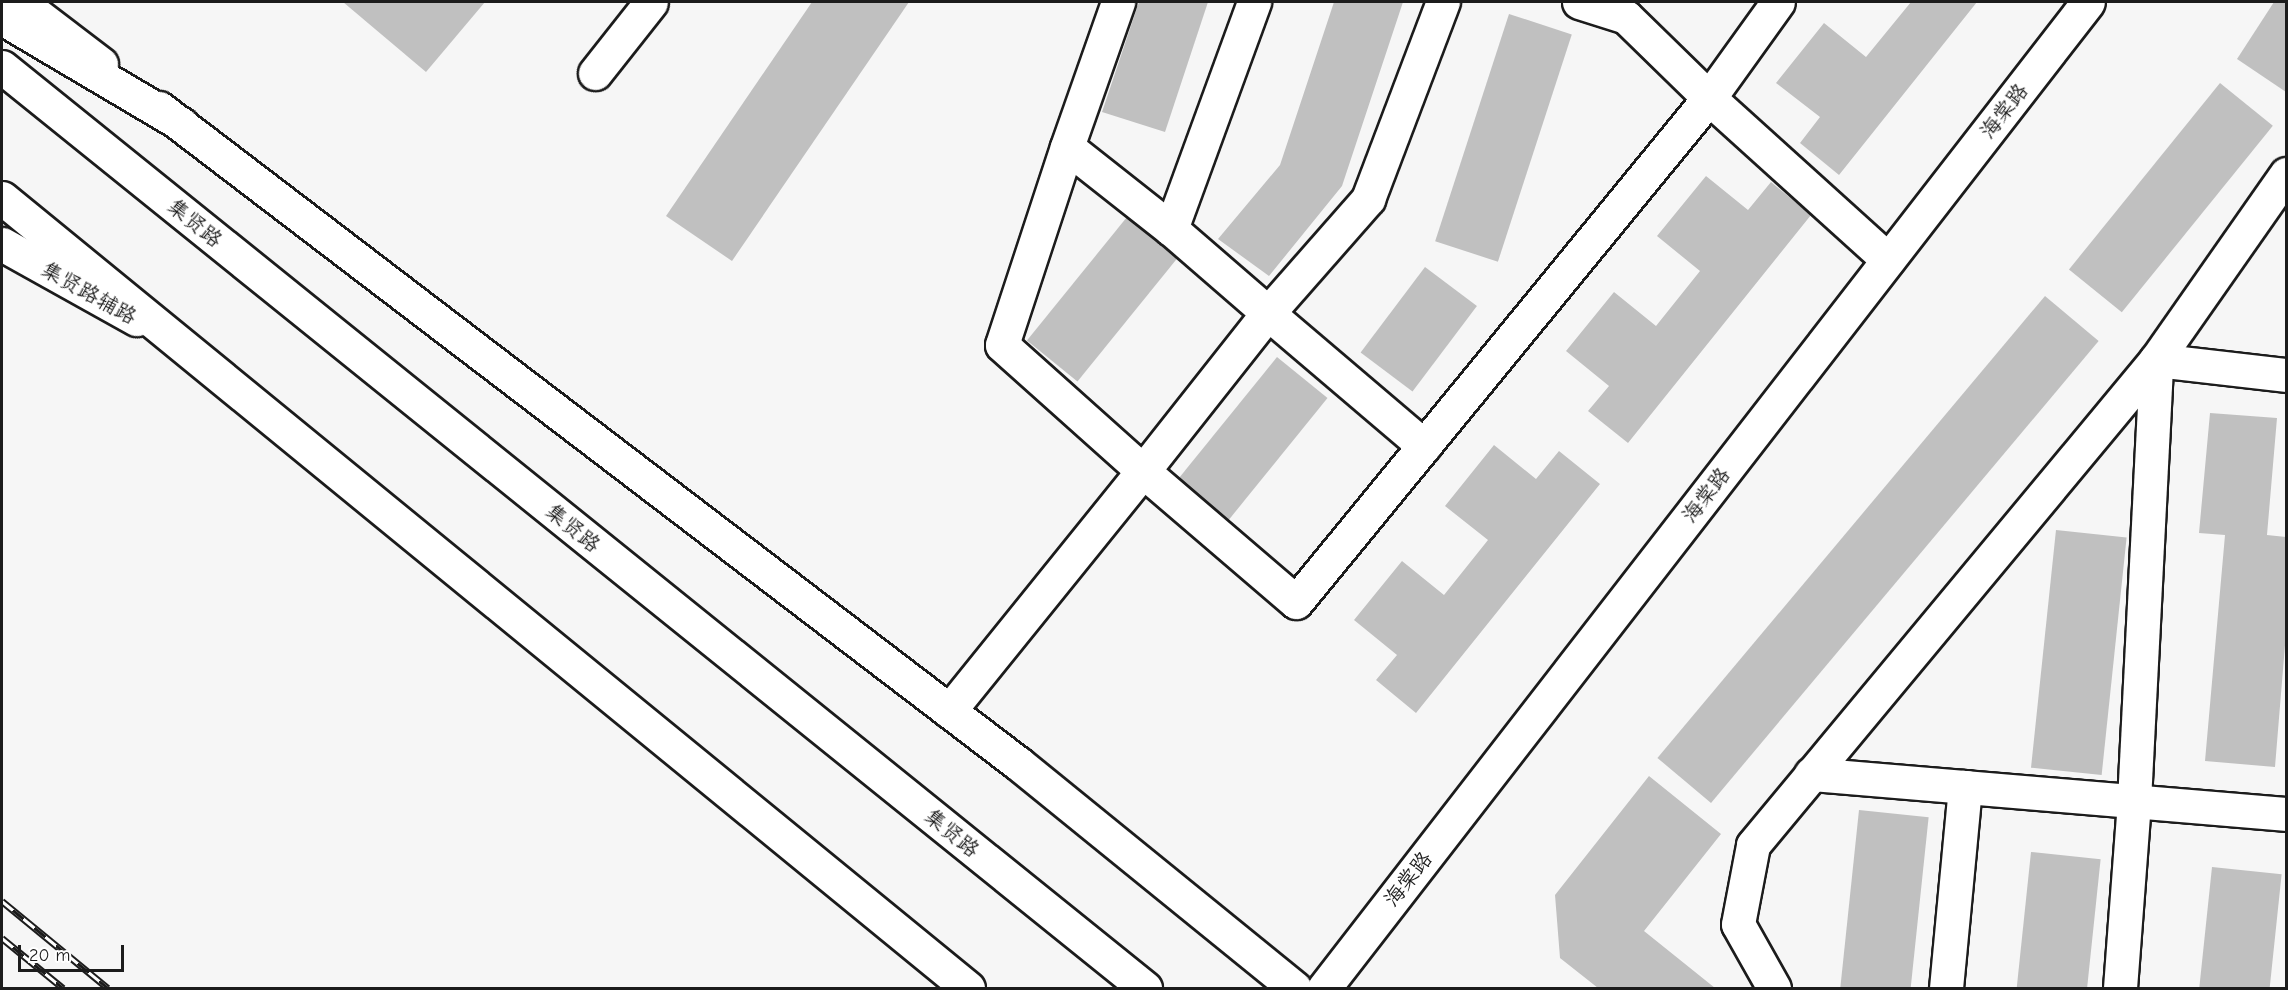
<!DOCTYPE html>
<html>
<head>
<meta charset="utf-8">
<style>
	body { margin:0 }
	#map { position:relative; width:2288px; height:990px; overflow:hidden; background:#f6f6f6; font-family:"Comic Neue","LXGW WenKai TC",sans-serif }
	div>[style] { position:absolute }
	.building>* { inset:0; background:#c0c0c0; transform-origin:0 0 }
	.roads { filter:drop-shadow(2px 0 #1c1c1c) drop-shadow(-2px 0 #1c1c1c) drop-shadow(0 2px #1c1c1c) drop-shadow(0 -2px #1c1c1c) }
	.minor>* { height:33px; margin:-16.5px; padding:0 16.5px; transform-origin:16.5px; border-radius:16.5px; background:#fff }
	.highway>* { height:33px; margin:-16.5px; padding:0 16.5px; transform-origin:16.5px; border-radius:16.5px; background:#fff }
	.rail>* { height:7px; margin-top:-3.5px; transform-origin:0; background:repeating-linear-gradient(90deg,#fff 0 14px,#1c1c1c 0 28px); box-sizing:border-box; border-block:2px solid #1c1c1c }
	span { translate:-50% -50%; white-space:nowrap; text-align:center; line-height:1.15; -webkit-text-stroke:4.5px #fff; paint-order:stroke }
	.street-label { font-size:21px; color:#1c1c1c }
	.frame { position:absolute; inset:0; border:3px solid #1c1c1c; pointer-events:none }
	.scale { position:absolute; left:18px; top:945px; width:106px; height:27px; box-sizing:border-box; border:3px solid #1c1c1c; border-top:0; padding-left:8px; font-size:18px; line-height:21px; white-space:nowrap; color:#1c1c1c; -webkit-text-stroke:4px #fff; paint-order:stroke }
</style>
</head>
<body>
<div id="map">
	<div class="building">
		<i style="clip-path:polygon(343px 2px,485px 2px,426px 72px)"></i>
		<i style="clip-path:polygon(812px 2px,909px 2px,732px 261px,666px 216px)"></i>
		<i style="clip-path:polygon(1139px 2px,1208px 2px,1165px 132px,1102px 112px)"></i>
		<i style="clip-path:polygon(1334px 2px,1403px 2px,1342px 186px,1269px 276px,1218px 239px,1280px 165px)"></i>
		<i style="clip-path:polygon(1911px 2px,1977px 2px,1839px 175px,1800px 143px,1820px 117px,1776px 83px,1824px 23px,1866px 57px)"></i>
		<i style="clip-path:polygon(2274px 2px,2286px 2px,2286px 92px,2237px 59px)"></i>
		<i style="left:1509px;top:14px;width:66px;height:239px;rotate:18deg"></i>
		<i style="left:2220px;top:83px;width:68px;height:240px;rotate:39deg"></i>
		<i style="clip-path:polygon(1706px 176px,1748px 210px,1771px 182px,1811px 215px,1628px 443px,1588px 411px,1609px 386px,1566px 351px,1614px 292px,1656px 326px,1700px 271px,1657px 236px)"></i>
		<i style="left:1127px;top:217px;width:65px;height:159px;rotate:39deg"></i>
		<i style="left:1425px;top:267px;width:65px;height:107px;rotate:37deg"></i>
		<i style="left:2045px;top:296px;width:70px;height:603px;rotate:40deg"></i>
		<i style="left:1277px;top:357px;width:65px;height:158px;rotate:39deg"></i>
		<i style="clip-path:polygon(2210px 413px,2277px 418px,2267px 535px,2286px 537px,2286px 633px,2275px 767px,2205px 761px,2225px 535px,2199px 533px)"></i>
		<i style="clip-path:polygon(1494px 445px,1536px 479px,1559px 451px,1600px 484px,1416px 713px,1376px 680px,1397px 655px,1354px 620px,1402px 561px,1444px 595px,1488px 540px,1445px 506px)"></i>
		<i style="left:2056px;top:530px;width:71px;height:239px;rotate:6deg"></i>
		<i style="clip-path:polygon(1649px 776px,1721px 834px,1644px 931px,1715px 988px,1598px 988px,1560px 958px,1555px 895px)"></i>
		<i style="left:1859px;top:810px;width:70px;height:179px;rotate:6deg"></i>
		<i style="left:2031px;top:852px;width:70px;height:137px;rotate:6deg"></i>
		<i style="left:2212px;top:867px;width:70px;height:122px;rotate:6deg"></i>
	</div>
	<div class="roads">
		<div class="minor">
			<i style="left:20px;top:2px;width:102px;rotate:37.4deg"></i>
			<i style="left:1579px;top:2px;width:49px;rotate:17.7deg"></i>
			<i style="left:1626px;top:17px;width:116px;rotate:44.3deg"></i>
			<i style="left:1709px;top:98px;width:118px;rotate:-54.3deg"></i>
			<i style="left:595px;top:73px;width:90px;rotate:-51.7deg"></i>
			<i style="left:159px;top:108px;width:1082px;rotate:37.34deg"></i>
			<i style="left:1019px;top:764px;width:355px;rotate:39.1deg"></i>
			<i style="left:1067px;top:147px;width:154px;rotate:-70.6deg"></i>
			<i style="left:1171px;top:229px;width:242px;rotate:-69.9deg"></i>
			<i style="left:2px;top:244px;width:154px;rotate:29.2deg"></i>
			<i style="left:1424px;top:446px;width:205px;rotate:-139.6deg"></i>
			<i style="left:1268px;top:313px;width:128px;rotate:-139.1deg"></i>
			<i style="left:1171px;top:229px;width:132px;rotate:-141.7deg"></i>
			<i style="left:1067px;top:147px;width:208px;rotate:108.2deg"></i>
			<i style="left:1002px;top:345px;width:189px;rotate:41.8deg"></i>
			<i style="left:1143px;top:471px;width:201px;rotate:-51.7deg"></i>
			<i style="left:1268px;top:313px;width:152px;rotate:-48.7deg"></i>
			<i style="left:1368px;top:199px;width:211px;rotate:-69.2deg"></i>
			<i style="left:949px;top:711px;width:309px;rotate:-51.1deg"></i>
			<i style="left:1143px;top:471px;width:201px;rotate:40.6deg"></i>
			<i style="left:1296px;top:602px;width:652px;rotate:-50.67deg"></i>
			<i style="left:1709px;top:98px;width:241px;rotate:42.1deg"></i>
			<i style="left:1811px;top:774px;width:155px;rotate:4.8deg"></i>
			<i style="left:1965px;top:787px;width:202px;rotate:95.4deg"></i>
			<i style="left:1965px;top:787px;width:322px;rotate:4.8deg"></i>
			<i style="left:1324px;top:988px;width:1247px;rotate:-52.23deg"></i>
			<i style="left:1774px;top:988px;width:73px;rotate:-119.4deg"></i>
			<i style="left:1738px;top:924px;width:80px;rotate:-79.2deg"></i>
			<i style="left:1753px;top:845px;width:631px;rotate:-50.28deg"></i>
			<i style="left:2156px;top:360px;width:227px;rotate:-55deg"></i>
			<i style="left:2120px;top:988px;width:188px;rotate:-85.7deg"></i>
			<i style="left:2134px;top:801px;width:442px;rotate:-87.1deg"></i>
			<i style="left:2156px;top:360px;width:131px;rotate:6.6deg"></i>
		</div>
		<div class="highway">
			<i style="left:2px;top:18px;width:208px;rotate:30.6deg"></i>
			<i style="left:2px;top:67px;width:1468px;rotate:38.86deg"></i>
			<i style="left:2px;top:198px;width:1248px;rotate:39.28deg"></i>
		</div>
	</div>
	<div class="rail">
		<i style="left:2px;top:901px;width:137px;rotate:39.4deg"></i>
		<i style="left:2px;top:938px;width:79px;rotate:39.3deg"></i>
	</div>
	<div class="street-label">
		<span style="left:2004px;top:111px;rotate:-52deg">海棠路</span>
		<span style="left:195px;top:223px;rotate:39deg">集贤路</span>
		<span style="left:89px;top:293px;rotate:29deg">集贤路辅路</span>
		<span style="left:1706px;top:495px;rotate:-52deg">海棠路</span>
		<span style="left:573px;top:528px;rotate:39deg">集贤路</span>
		<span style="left:952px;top:833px;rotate:39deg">集贤路</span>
		<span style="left:1408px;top:879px;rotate:-52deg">海棠路</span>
	</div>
	<div class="frame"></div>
	<div class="scale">20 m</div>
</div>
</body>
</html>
